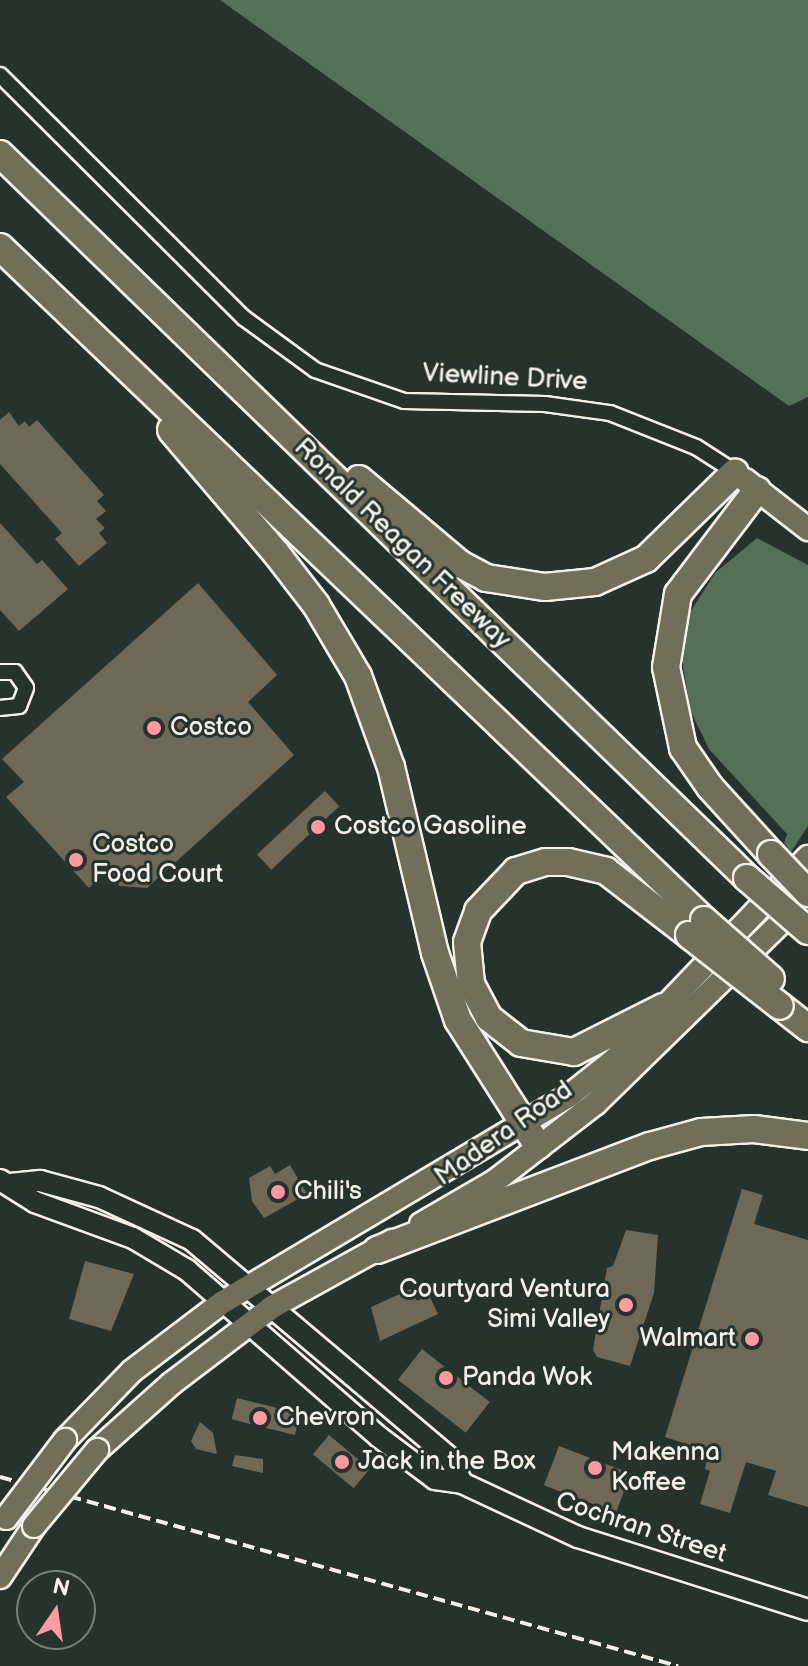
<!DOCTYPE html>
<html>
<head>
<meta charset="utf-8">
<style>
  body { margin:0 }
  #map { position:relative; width:808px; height:1666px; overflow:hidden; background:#26332d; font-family:"Balsamiq Sans",sans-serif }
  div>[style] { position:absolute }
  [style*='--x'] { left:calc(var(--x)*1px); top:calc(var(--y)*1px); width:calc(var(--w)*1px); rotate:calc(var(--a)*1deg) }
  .green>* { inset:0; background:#547057 }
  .building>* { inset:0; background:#6e6856; transform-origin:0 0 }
  .roads { filter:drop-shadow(2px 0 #f4f1e8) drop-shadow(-2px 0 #f4f1e8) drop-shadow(0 2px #f4f1e8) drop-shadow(0 -2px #f4f1e8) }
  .street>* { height:14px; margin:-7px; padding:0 7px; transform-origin:7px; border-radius:7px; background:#26332d }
  .secondary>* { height:20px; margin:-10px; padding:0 10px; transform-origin:10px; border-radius:10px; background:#26332d }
  .primary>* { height:22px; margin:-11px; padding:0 11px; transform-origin:11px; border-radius:11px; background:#716e59 }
  .highway>* { height:26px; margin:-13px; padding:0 13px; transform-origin:13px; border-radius:13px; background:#716e59 }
  .rail>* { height:4px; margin-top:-2px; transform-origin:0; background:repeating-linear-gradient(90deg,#f4f1e8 0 12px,transparent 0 18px) }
  .bridges { filter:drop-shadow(2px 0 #f4f1e8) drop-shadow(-2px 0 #f4f1e8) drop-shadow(0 2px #f4f1e8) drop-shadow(0 -2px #f4f1e8) }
  .primary-bridge>* { height:22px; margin:-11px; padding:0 11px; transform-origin:11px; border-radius:11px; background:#716e59 }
  .highway-bridge>* { height:26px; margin:-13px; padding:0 13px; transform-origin:13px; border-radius:13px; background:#716e59 }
  .dots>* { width:22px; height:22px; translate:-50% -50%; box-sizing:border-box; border:4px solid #26332d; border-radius:50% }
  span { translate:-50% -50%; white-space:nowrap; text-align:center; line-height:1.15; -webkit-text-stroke:6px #26332d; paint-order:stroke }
  .street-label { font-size:26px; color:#f4f1e8 }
  .poi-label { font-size:26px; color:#f4f1e8 }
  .left { translate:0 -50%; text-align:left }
  .right { translate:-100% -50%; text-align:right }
  .north { position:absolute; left:16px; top:1570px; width:80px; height:80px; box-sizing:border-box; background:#26332d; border:2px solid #787f78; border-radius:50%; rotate:13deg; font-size:22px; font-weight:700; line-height:32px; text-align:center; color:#f4f1e8 }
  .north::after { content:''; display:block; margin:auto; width:28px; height:36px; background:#ff9aa2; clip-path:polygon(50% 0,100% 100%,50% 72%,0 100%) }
</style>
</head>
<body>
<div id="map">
  <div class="green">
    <i style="clip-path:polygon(220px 0,808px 0,808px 397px,789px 406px)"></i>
    <i style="clip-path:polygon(757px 538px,808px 565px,808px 826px,791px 852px,784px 843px,787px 834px,709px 749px,690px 710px,682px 659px,689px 614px,715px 573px)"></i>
  </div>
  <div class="building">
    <i style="clip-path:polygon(9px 412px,19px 426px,25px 421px,29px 427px,37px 420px,104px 495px,97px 501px,106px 511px,96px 519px,105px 528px,99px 533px,107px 543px,79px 566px,55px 539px,62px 533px,0 464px,0 420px)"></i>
    <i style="clip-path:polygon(0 523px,37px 564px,42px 560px,68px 589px,19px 631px,0 610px)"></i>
    <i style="clip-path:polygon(198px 583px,277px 675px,248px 702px,294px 755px,147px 888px,120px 886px,104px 871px,89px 888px,6px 797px,24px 782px,2px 759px)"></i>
    <i style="left:325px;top:791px;width:21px;height:93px;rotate:47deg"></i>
    <i style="clip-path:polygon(290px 1165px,307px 1194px,264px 1218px,252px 1201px,249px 1178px,270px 1166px,275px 1174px)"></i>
    <i style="clip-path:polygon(742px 1189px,763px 1195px,754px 1224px,808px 1240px,808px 1507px,768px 1495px,776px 1471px,746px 1462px,730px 1513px,700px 1504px,710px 1471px,705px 1469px,707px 1460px,700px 1457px,702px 1449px,665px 1437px)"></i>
    <i style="clip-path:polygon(626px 1230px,658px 1235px,654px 1293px,630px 1366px,597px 1357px,593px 1350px,607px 1268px,613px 1266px)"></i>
    <i style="clip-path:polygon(85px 1261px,134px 1274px,111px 1331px,69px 1319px)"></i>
    <i style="clip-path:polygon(411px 1289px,417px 1301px,429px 1295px,438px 1314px,380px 1341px,371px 1307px)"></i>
    <i style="left:422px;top:1349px;width:86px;height:39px;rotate:38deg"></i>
    <i style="left:237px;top:1398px;width:65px;height:22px;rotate:14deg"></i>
    <i style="clip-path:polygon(200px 1422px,213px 1433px,217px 1454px,196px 1449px,191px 1441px)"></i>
    <i style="left:329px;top:1435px;width:53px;height:25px;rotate:40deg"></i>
    <i style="left:559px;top:1446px;width:77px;height:42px;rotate:21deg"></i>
    <i style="clip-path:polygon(235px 1455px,263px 1459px,263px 1473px,232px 1466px)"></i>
  </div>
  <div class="roads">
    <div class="street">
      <i style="--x:0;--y:75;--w:344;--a:44.9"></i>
      <i style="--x:244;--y:318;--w:88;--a:36.2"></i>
      <i style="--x:315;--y:370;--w:94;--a:19.2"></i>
      <i style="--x:404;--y:401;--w:141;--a:1.2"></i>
      <i style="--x:545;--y:404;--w:66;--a:7.9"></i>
      <i style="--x:610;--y:413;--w:92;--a:21.6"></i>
      <i style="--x:696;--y:447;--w:46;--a:32.7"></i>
      <i style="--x:0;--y:672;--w:15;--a:0"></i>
      <i style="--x:15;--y:672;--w:19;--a:55"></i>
      <i style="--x:26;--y:688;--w:19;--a:111"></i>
      <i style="--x:19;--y:706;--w:19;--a:174"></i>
    </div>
    <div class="secondary">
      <i style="--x:0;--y:1180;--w:41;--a:32.2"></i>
      <i style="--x:35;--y:1202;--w:104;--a:20.2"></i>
      <i style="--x:133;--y:1238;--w:63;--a:30.7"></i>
      <i style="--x:187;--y:1270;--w:254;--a:41"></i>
      <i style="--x:379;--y:1437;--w:70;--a:36.9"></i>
      <i style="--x:435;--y:1479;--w:27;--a:8"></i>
      <i style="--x:462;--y:1483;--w:128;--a:25"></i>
      <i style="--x:578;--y:1537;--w:241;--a:17.6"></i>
      <i style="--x:10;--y:1184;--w:30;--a:-6"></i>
      <i style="--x:40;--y:1181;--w:61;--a:15.2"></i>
      <i style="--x:99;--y:1197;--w:102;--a:24.8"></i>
      <i style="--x:192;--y:1240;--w:336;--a:40.2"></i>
      <i style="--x:449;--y:1457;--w:29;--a:63"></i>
    </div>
    <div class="primary">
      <i style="--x:745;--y:480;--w:80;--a:37.9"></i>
      <i style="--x:421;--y:1224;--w:86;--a:-30.2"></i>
      <i style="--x:495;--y:1181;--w:128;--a:-37.7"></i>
      <i style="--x:596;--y:1103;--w:296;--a:-44.3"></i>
      <i style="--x:65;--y:1440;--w:96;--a:-45.8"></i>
      <i style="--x:132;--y:1371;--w:114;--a:-37.2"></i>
      <i style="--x:223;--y:1302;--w:404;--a:-30.8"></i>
      <i style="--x:570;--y:1095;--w:56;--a:-38.5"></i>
      <i style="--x:614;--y:1060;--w:281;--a:-46.3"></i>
      <i style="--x:97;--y:1450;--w:101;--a:-41.8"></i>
      <i style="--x:172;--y:1383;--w:126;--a:-37.2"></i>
      <i style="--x:272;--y:1307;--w:137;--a:-28.8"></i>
      <i style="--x:0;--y:1577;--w:61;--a:-56.3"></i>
    </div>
    <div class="highway">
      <i style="--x:0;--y:154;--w:1040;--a:44.1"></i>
      <i style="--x:0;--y:247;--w:974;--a:43.71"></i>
      <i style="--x:171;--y:430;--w:162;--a:49.5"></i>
      <i style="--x:276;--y:553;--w:66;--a:52.4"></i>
      <i style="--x:316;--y:605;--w:82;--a:59.4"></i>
      <i style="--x:358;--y:676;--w:97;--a:70.1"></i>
      <i style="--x:391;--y:767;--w:191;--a:76.7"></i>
      <i style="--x:435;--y:953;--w:71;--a:71.1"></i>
      <i style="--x:458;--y:1020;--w:149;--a:57.6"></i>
      <i style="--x:359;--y:479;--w:132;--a:40.1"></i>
      <i style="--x:460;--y:564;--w:30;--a:28"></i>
      <i style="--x:486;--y:578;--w:60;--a:8.7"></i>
      <i style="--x:545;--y:587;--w:50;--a:-5.7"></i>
      <i style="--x:595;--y:582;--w:56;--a:-24.3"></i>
      <i style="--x:646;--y:559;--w:124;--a:-44.3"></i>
      <i style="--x:757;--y:490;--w:131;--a:127.2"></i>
      <i style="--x:678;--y:594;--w:74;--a:99.3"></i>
      <i style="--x:666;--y:667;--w:83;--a:78.1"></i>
      <i style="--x:683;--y:748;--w:47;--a:55.3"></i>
      <i style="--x:710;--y:787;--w:91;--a:47.7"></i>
      <i style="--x:780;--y:1006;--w:36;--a:38"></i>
      <i style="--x:663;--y:1007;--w:100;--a:153.2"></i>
      <i style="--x:574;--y:1052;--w:54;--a:-170.4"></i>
      <i style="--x:521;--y:1043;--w:41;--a:-142"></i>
      <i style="--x:489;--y:1018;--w:38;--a:-118"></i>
      <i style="--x:471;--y:984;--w:42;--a:-95.4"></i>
      <i style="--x:467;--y:942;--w:33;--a:-70"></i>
      <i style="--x:478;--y:911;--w:55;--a:-46.5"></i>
      <i style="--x:516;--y:871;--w:31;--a:-17"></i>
      <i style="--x:546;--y:862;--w:22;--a:0"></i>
      <i style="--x:568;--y:862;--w:39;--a:13"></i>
      <i style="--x:606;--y:871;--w:105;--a:37.6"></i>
      <i style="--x:377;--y:1250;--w:292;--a:-20.9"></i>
      <i style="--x:650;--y:1146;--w:53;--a:-15.4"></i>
      <i style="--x:701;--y:1132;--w:53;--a:-3.2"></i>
      <i style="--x:754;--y:1129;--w:54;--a:7.4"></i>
    </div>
  </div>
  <div class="rail">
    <i style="--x:0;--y:1477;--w:704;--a:15.58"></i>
  </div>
  <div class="bridges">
    <div class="primary-bridge">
      <i style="--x:6;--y:1518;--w:98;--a:-52.9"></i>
      <i style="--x:34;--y:1526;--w:99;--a:-50.3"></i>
    </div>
    <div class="highway-bridge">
      <i style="--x:771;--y:854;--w:54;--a:46.5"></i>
      <i style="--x:747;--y:878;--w:81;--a:41"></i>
      <i style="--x:704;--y:920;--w:89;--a:41.4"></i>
      <i style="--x:689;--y:935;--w:115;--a:38"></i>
    </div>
  </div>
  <div class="dots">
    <i style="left:154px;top:728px;background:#ff9aa2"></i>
    <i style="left:318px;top:827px;background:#ff9aa2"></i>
    <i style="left:76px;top:860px;background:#ff9aa2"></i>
    <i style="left:278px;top:1192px;background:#ff9aa2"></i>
    <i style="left:626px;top:1305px;background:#ff9aa2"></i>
    <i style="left:752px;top:1339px;background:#ff9aa2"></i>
    <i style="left:446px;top:1378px;background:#ff9aa2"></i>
    <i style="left:260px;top:1418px;background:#ff9aa2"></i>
    <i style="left:342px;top:1462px;background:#ff9aa2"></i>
    <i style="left:595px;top:1468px;background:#ff9aa2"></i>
  </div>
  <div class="street-label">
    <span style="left:505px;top:378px;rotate:3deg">Viewline Drive</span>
    <span style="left:402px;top:544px;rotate:44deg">Ronald Reagan Freeway</span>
    <span style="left:504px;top:1134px;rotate:-35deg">Madera Road</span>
    <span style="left:641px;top:1528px;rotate:18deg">Cochran Street</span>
  </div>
  <div class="poi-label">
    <span class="left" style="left:170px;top:728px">Costco</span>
    <span class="left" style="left:334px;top:827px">Costco Gasoline</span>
    <span class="left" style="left:92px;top:860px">Costco<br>Food Court</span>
    <span class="left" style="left:294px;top:1192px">Chili's</span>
    <span class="right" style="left:610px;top:1305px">Courtyard Ventura<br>Simi Valley</span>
    <span class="right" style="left:736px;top:1339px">Walmart</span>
    <span class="left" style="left:462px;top:1378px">Panda Wok</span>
    <span class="left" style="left:276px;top:1418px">Chevron</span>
    <span class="left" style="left:611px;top:1468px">Makenna<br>Koffee</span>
    <span class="left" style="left:358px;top:1462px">Jack in the Box</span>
  </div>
  <div class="north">N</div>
</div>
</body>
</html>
